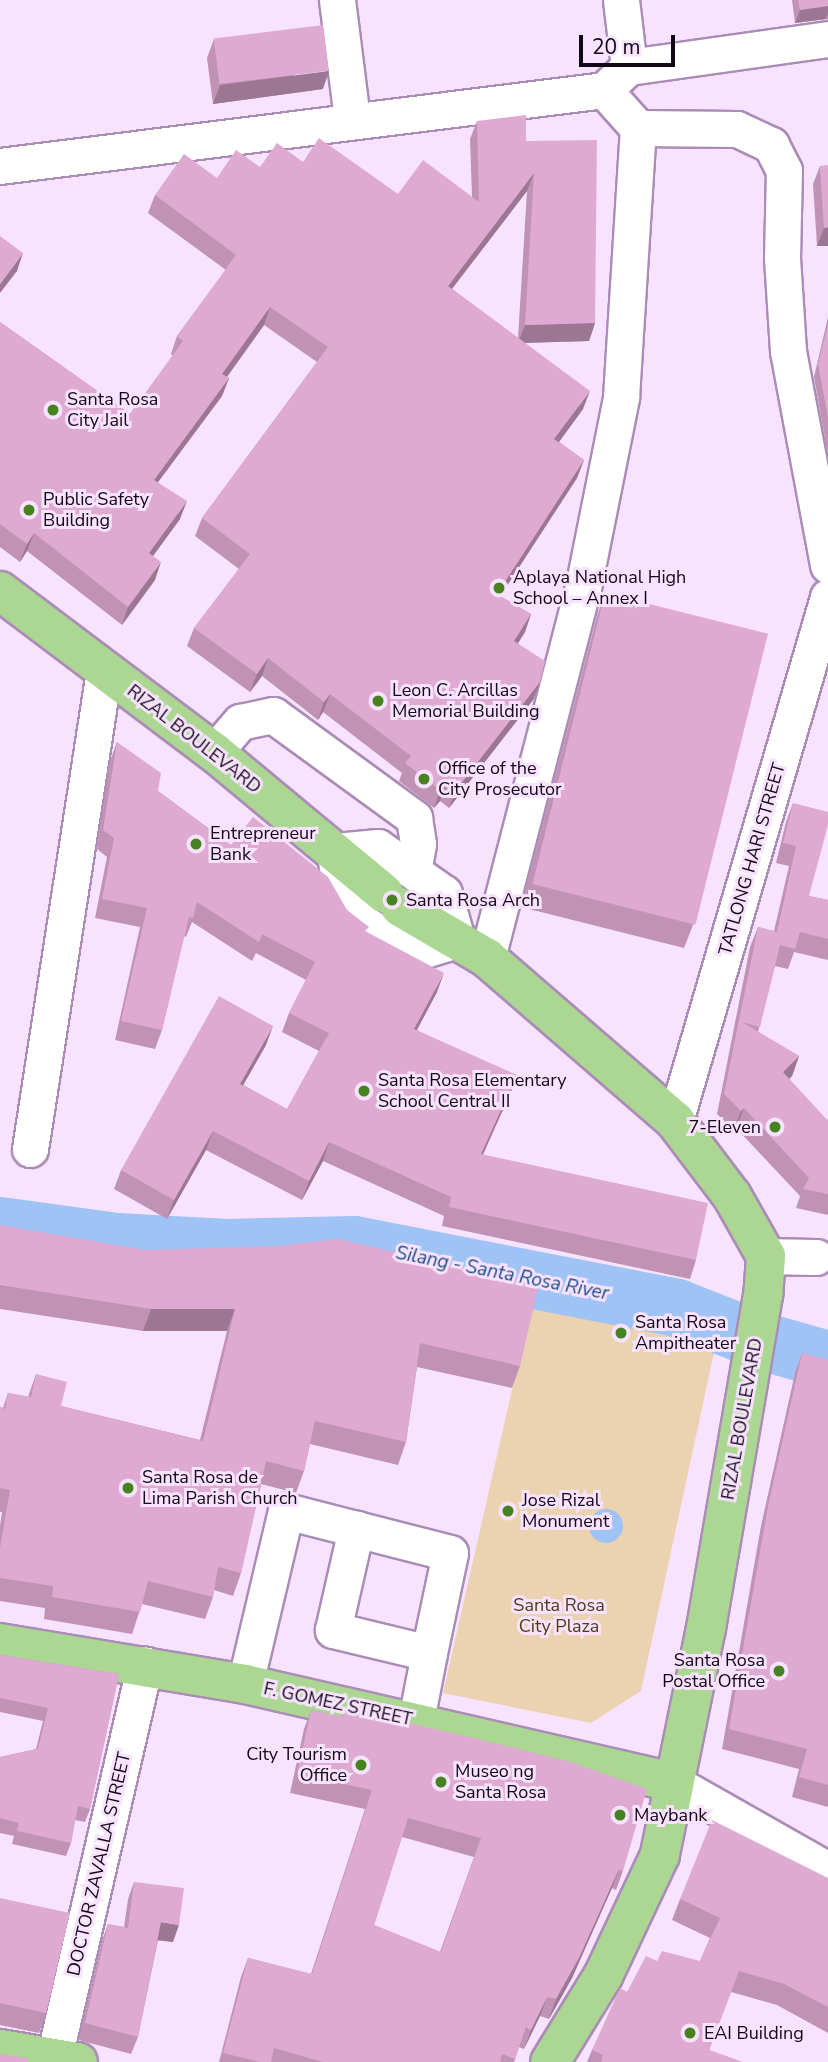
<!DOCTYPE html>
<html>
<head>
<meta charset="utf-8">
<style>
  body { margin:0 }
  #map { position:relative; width:828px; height:2062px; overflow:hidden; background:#f7e3ff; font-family:"Nunito Sans",sans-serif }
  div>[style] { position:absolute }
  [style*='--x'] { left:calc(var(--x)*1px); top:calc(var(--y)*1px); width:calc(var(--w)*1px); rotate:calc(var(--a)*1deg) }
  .green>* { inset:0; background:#ebd2b0 }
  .water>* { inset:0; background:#9fc3f5 }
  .round { border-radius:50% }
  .river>* { height:58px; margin:-29px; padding:0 29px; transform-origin:29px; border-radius:29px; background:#9fc3f5 }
  .roads { filter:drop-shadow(2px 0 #ab8cb7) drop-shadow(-2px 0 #ab8cb7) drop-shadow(0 2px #ab8cb7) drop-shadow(0 -2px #ab8cb7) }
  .minor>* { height:35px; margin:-17.5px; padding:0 17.5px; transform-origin:17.5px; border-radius:17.5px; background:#fff }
  .major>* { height:38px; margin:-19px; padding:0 19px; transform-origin:19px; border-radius:19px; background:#abd792 }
  .wall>* { inset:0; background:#c092b5 }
  .shaded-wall>* { inset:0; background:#9c7793 }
  .building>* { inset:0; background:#dfaad2; transform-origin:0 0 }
  .dots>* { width:19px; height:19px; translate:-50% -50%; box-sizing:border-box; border:4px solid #f7e3ff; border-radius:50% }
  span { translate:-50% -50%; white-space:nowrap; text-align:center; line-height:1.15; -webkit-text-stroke:6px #f7e3ff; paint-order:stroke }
  .poi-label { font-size:18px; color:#120716 }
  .left { translate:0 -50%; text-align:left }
  .right { translate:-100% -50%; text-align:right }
  .street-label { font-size:18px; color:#120716 }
  .park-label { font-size:18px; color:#533a11 }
  .water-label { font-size:19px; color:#1c4b86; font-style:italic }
  .scale { position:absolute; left:579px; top:35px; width:96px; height:32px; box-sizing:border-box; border:4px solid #120716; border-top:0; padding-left:9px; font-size:21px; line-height:24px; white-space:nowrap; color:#120716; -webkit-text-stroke:5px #f7e3ff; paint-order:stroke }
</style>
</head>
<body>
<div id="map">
  <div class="green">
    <i style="clip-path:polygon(531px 1306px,716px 1343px,641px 1691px,591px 1723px,443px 1693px)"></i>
  </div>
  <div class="water">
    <i class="round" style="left:589px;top:1509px;width:34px;height:34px"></i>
  </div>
  <div class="river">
    <i style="--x:0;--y:1226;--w:118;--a:7.8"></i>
    <i style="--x:117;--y:1242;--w:110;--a:3.1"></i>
    <i style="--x:227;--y:1248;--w:127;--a:-1.4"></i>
    <i style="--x:354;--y:1245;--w:329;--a:11"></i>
    <i style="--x:677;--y:1308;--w:90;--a:21.4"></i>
    <i style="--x:761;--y:1341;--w:70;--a:15.8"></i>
  </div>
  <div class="roads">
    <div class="minor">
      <i style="--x:337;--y:0;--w:119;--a:82.8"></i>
      <i style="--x:629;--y:67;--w:201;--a:-8"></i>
      <i style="--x:638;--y:128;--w:99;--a:0.6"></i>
      <i style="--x:737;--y:129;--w:38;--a:25"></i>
      <i style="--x:771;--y:145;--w:28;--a:63"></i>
      <i style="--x:784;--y:170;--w:88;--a:91.3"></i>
      <i style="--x:782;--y:258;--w:93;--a:86.3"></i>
      <i style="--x:788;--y:351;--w:218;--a:79.4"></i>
      <i style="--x:0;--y:166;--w:609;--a:-7.17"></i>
      <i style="--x:604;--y:90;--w:34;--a:-43"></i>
      <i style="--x:629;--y:67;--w:67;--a:-96.8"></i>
      <i style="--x:214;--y:752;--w:40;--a:-49"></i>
      <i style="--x:240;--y:722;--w:34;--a:-12"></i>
      <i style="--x:273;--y:715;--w:175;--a:36.1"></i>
      <i style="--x:414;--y:818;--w:26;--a:81"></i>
      <i style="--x:418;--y:844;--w:27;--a:100"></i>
      <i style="--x:378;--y:847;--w:80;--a:34.9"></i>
      <i style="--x:444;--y:893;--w:49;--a:74.5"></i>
      <i style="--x:457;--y:940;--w:31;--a:163"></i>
      <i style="--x:427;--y:949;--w:38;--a:-168"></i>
      <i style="--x:390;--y:941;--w:40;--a:-145.1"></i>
      <i style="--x:357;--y:918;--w:35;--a:-121"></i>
      <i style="--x:339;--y:888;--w:37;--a:-96"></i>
      <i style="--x:335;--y:851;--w:43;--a:-5.3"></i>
      <i style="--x:487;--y:958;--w:382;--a:-75.5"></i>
      <i style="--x:583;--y:588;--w:195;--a:-78.7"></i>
      <i style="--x:621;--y:397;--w:270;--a:-86.4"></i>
      <i style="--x:638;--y:128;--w:51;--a:-131.8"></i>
      <i style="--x:675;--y:1121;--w:546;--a:-73.72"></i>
      <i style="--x:30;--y:1149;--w:486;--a:-81.2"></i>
      <i style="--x:766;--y:1256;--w:50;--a:1.1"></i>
      <i style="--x:245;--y:1684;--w:178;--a:-76.7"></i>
      <i style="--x:286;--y:1511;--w:72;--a:14.4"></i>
      <i style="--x:356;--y:1529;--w:97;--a:14.3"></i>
      <i style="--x:450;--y:1553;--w:102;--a:101.9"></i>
      <i style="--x:429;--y:1653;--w:99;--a:-166.5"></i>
      <i style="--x:333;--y:1630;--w:104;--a:-77.2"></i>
      <i style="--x:416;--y:1720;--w:68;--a:-79"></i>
      <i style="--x:673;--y:1782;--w:178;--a:29.6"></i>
      <i style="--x:53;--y:2062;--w:408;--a:-77"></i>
    </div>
    <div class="major">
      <i style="--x:0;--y:591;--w:268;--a:37"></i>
      <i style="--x:214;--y:752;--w:221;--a:39.7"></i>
      <i style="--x:400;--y:907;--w:101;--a:30.4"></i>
      <i style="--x:487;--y:958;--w:249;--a:40.9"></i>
      <i style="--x:675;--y:1121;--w:94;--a:52.8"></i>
      <i style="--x:732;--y:1196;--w:69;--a:60.5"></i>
      <i style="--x:766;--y:1256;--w:39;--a:94"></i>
      <i style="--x:763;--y:1295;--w:338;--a:99.7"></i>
      <i style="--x:706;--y:1628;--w:232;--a:101.5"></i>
      <i style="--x:660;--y:1855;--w:134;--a:115.2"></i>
      <i style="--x:603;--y:1976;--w:101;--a:121.6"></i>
      <i style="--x:0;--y:1643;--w:248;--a:9.5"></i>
      <i style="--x:245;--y:1684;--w:439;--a:12.9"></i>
      <i style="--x:0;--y:2049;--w:79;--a:9.5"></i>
    </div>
  </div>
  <div class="wall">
    <i style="clip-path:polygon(792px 0,828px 0,828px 20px,826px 19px,795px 23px)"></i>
    <i style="clip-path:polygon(214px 39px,323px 89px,213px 104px,207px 58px)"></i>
    <i style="clip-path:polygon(evenodd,477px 121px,526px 141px,595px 323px,589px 341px,525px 343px,583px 409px,559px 442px,584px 460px,577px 478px,500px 596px,531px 614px,525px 632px,518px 643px,540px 682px,533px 700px,449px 808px,440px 801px,434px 808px,399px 781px,402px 773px,323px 712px,318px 720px,262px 676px,250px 692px,187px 646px,194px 628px,239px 569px,195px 536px,202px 518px,317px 362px,264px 325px,227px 377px,229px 378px,222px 396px,158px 482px,180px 519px,153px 556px,155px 580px,122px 625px,27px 551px,20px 562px,0 547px,0 322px,130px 414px,173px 356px,171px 354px,177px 336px,226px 270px,148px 213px,155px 195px,260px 167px,303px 162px,398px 194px,472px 197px,470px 139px,477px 121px,527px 191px,518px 338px,452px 289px,527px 191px)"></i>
    <i style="clip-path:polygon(820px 166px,828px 246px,817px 246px,813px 184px)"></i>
    <i style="clip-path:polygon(828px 317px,828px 455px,814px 377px)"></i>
    <i style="clip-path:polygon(605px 593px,693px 925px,684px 948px,521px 907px,597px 616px)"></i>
    <i style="clip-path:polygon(117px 742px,158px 791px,231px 845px,347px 910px,367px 933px,437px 992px,417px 1030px,510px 1094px,483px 1155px,696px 1260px,690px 1279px,442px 1226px,444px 1216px,323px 1161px,302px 1200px,206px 1150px,167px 1219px,114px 1189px,121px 1170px,266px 1045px,243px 1085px,287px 1109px,319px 1051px,282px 1032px,289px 1013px,306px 980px,256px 953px,252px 961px,192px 922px,186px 937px,184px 936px,162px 1030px,155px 1049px,115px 1040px,140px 927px,95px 918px,107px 857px,97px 849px,110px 761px)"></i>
    <i style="clip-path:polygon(793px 803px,809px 896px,828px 900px,828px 960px,794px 952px,788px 969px,775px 966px,758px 1032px,799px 1056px,792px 1076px,789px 1079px,826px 1119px,828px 1119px,828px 1215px,796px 1208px,800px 1196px,736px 1128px,734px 1130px,717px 1114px,750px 947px,758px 927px,774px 931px,789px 866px,776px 863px,786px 822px)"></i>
    <i style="clip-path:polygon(0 1225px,520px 1366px,512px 1388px,417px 1367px,406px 1442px,398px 1465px,310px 1444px,304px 1471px,296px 1493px,261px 1484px,241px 1573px,233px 1596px,214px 1590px,213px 1597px,205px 1619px,142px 1604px,132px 1634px,44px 1619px,45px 1608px,0 1601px,0 1526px,2px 1512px,0 1512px,0 1407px,3px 1408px,8px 1393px,28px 1397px,36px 1374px,61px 1406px,200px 1440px,227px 1331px,143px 1331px,0 1309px)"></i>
    <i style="clip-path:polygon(802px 1353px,828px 1360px,828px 1807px,792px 1797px,799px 1769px,722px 1749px,761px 1526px,795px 1373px)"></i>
    <i style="clip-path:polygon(0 1655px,119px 1674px,90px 1809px,85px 1822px,75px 1820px,71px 1843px,66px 1856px,12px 1844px,14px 1836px,0 1833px,0 1757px,36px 1749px,43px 1721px,0 1712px)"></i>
    <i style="clip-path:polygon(evenodd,345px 1708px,623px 1871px,616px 1890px,612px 1888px,572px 1978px,549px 2019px,540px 2016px,524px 2049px,519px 2047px,514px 2062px,219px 2062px,241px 1977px,248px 1958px,311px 1974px,365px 1809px,290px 1793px,304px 1729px,311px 1710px,342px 1717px,345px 1708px,402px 1837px,474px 1857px,440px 1952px,374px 1925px,402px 1837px)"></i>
    <i style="clip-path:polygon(828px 1878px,828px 2033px,777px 2005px,731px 1992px,709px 2050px,742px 2062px,587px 2062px,592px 2050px,627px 1992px,657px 1961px,700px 1961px,710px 1938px,672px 1920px,680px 1899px)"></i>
    <i style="clip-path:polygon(134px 1882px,173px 1942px,158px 1940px,138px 2037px,131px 2054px,79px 2040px,102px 1941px,108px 1924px,124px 1927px,128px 1899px)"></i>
    <i style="clip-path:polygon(0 1898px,46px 2013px,39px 2033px,0 2025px)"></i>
  </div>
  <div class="shaded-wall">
    <i style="clip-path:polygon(828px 6px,828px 13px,826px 19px,795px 23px,800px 10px)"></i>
    <i style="clip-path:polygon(329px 71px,323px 89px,213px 104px,220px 85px)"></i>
    <i style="clip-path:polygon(534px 173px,527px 191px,441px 303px,448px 286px)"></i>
    <i style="clip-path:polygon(828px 227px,828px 246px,817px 246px,824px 228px)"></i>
    <i style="clip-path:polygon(23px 253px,17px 271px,0 293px,0 284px)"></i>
    <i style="clip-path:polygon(270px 307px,264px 325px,216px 392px,222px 374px)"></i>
    <i style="clip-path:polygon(595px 323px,589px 341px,518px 343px,525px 325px)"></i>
    <i style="clip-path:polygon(229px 378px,222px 396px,147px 497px,154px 480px)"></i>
    <i style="clip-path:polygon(590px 391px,583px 409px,548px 457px,554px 439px)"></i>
    <i style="clip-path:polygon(584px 460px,577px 478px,490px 612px,497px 594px)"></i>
    <i style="clip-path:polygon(187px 501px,180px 519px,142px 571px,149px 553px)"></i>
    <i style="clip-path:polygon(34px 533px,27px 551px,20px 562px,27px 544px)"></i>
    <i style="clip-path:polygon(161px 562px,155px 580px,122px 625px,128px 607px)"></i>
    <i style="clip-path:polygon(531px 614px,525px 632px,508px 659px,514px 641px)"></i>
    <i style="clip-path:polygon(268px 658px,262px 676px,250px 692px,257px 674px)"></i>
    <i style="clip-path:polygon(540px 682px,533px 700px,449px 808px,456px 790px)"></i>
    <i style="clip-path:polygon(330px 694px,323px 712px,318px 720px,324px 702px)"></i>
    <i style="clip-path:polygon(446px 783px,440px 801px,434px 808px,440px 790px)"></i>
    <i style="clip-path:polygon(444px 973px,437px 992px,407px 1048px,414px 1029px)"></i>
    <i style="clip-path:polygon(273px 1026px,266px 1045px,233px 1103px,240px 1084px)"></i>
    <i style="clip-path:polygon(799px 1056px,792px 1076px,776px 1092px,783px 1072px)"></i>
    <i style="clip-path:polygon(517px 1075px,510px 1094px,474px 1173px,481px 1154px)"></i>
    <i style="clip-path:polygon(744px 1108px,736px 1128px,734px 1130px,741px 1111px)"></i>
    <i style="clip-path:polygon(213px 1131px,206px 1150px,167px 1219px,174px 1200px)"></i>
    <i style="clip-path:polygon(329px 1142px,323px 1161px,302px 1200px,309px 1181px)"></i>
    <i style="clip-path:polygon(151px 1309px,235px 1309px,227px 1331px,143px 1331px)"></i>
    <i style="clip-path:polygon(619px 1869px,612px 1888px,572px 1978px,549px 2019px,556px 1999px)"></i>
    <i style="clip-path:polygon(161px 1922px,179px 1925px,173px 1942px,155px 1940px)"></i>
    <i style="clip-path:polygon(547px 1997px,540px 2016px,524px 2049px,531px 2030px)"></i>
  </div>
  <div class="building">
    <i style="clip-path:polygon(798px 0,828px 0,828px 6px,800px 10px)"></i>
    <i style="left:323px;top:25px;width:46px;height:110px;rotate:83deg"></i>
    <i style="clip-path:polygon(526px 115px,526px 141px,597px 140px,595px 323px,525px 325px,534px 173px,448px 286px,590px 391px,554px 439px,584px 460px,497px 594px,531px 614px,514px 641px,545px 661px,540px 682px,456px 790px,446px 783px,440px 790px,405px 763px,411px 756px,330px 694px,324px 702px,268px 658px,257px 674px,194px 628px,250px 554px,202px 518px,328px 347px,270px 307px,222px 374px,229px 378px,154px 480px,187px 501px,149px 553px,161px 562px,128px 607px,34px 533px,27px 544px,0 524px,0 322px,130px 414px,183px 341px,177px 336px,236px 255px,155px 195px,184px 154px,217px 178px,236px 150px,260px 167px,277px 143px,303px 162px,319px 138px,398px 194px,423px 160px,479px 202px,477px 121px)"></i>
    <i style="clip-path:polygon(828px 165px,828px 227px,824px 228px,820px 166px)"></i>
    <i style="clip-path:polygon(0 236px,23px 253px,0 284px)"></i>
    <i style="clip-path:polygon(828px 324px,828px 417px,818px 364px)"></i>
    <i style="left:605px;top:593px;width:168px;height:300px;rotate:14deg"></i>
    <i style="clip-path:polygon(117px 742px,161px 773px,158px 791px,231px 845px,253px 817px,328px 877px,347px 910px,369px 927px,365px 931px,444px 973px,414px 1029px,517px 1075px,481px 1154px,708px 1203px,696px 1260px,449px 1207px,451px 1197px,329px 1142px,309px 1181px,213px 1131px,174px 1200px,121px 1170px,219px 996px,273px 1026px,240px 1084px,287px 1109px,329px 1033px,289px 1013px,315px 962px,262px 934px,259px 942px,197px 902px,193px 918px,189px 917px,162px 1030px,121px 1021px,147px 908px,102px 899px,114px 838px,103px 830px)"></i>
    <i style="clip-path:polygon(793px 803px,828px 812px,828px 825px,809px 896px,828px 900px,828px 939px,800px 932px,795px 949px,780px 945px,760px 1027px,742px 1022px,799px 1056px,783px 1072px,826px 1119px,828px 1119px,828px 1194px,803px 1189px,809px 1178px,744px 1108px,741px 1111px,724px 1094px,758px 927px,777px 932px,796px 846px,783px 843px)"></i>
    <i style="clip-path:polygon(0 1225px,145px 1250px,278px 1246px,337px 1239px,539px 1284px,520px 1366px,420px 1343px,406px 1442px,315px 1421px,304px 1471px,266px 1461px,241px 1573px,218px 1567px,213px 1597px,148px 1581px,140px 1612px,52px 1597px,53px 1586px,0 1578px,0 1548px,10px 1490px,0 1488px,0 1407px,5px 1409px,8px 1393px,31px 1397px,36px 1374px,67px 1382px,61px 1406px,203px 1441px,235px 1309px,151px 1309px,0 1285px)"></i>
    <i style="clip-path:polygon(802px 1353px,828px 1360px,828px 1785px,799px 1777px,807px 1749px,729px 1729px,768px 1506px)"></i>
    <i style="clip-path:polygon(0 1655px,119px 1674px,90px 1809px,78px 1806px,71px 1843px,17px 1831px,19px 1823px,0 1818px,0 1757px,38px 1749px,48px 1708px,0 1698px)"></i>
    <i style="clip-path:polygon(evenodd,345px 1708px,486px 1741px,571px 1762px,647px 1789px,623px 1871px,619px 1869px,579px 1958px,556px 1999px,547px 1997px,531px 2030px,526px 2027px,515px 2059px,502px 2054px,500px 2062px,323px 2062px,274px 2048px,271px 2062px,260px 2062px,223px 2053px,248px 1958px,312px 1974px,372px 1790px,297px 1774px,311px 1710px,343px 1717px,345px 1708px,408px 1818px,481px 1838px,441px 1952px,374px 1925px,408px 1818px)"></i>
    <i style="clip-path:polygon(712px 1820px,828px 1878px,828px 2007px,784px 1984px,739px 1971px,709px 2050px,742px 2062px,601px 2062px,603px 2055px,592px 2050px,620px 1988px,627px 1992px,646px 1956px,657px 1961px,662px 1951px,700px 1961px,720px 1918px,680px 1899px)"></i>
    <i style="clip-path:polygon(134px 1882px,184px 1888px,179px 1925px,161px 1922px,138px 2037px,85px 2023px,108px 1924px,128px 1928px)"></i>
    <i style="clip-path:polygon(0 1898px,70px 1913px,46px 2013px,0 2003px)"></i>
    <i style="clip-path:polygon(0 2054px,28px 2058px,27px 2062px,0 2062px)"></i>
  </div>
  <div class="dots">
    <i style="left:53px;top:410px;background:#468320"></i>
    <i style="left:29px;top:510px;background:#468320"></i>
    <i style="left:499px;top:588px;background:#468320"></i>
    <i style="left:378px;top:701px;background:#468320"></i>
    <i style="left:424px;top:779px;background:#468320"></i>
    <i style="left:196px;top:844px;background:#468320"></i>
    <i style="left:392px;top:900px;background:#468320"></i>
    <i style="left:364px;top:1091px;background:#468320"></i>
    <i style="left:775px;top:1127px;background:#468320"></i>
    <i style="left:621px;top:1333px;background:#468320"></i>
    <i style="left:128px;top:1488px;background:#468320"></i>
    <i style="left:508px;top:1511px;background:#468320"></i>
    <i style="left:779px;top:1671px;background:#468320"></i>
    <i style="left:361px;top:1765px;background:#468320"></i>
    <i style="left:441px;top:1782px;background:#468320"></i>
    <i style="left:620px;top:1815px;background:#468320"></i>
    <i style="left:690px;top:2033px;background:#468320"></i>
  </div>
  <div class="poi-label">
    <span class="left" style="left:67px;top:410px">Santa Rosa<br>City Jail</span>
    <span class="left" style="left:43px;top:510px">Public Safety<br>Building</span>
    <span class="left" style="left:513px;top:588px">Aplaya National High<br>School – Annex I</span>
    <span class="left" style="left:392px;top:701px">Leon C. Arcillas<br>Memorial Building</span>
    <span class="left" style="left:438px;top:779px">Office of the<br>City Prosecutor</span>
    <span class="left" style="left:210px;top:844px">Entrepreneur<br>Bank</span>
    <span class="left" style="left:406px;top:900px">Santa Rosa Arch</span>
    <span class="left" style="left:378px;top:1091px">Santa Rosa Elementary<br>School Central II</span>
    <span class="right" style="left:761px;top:1127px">7-Eleven</span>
    <span class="left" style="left:635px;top:1333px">Santa Rosa<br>Ampitheater</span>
    <span class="left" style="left:142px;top:1488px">Santa Rosa de<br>Lima Parish Church</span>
    <span class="left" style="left:522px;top:1511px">Jose Rizal<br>Monument</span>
    <span class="right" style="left:765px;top:1671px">Santa Rosa<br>Postal Office</span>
    <span class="right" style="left:347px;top:1765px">City Tourism<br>Office</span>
    <span class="left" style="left:455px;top:1782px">Museo ng<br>Santa Rosa</span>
    <span class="left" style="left:634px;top:1815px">Maybank</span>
    <span class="left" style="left:704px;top:2033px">EAI Building</span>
  </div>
  <div class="street-label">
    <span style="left:194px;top:739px;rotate:38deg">RIZAL BOULEVARD</span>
    <span style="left:752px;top:859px;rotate:-74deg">TATLONG HARI STREET</span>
    <span style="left:742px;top:1419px;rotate:-80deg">RIZAL BOULEVARD</span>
    <span style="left:338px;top:1704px;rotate:12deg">F. GOMEZ STREET</span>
    <span style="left:99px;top:1864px;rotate:-77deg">DOCTOR ZAVALLA STREET</span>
  </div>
  <div class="park-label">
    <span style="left:559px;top:1616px">Santa Rosa<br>City Plaza</span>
  </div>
  <div class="water-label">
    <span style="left:502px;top:1274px;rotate:11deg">Silang - Santa Rosa River</span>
  </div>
  <div class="scale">20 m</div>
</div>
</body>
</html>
